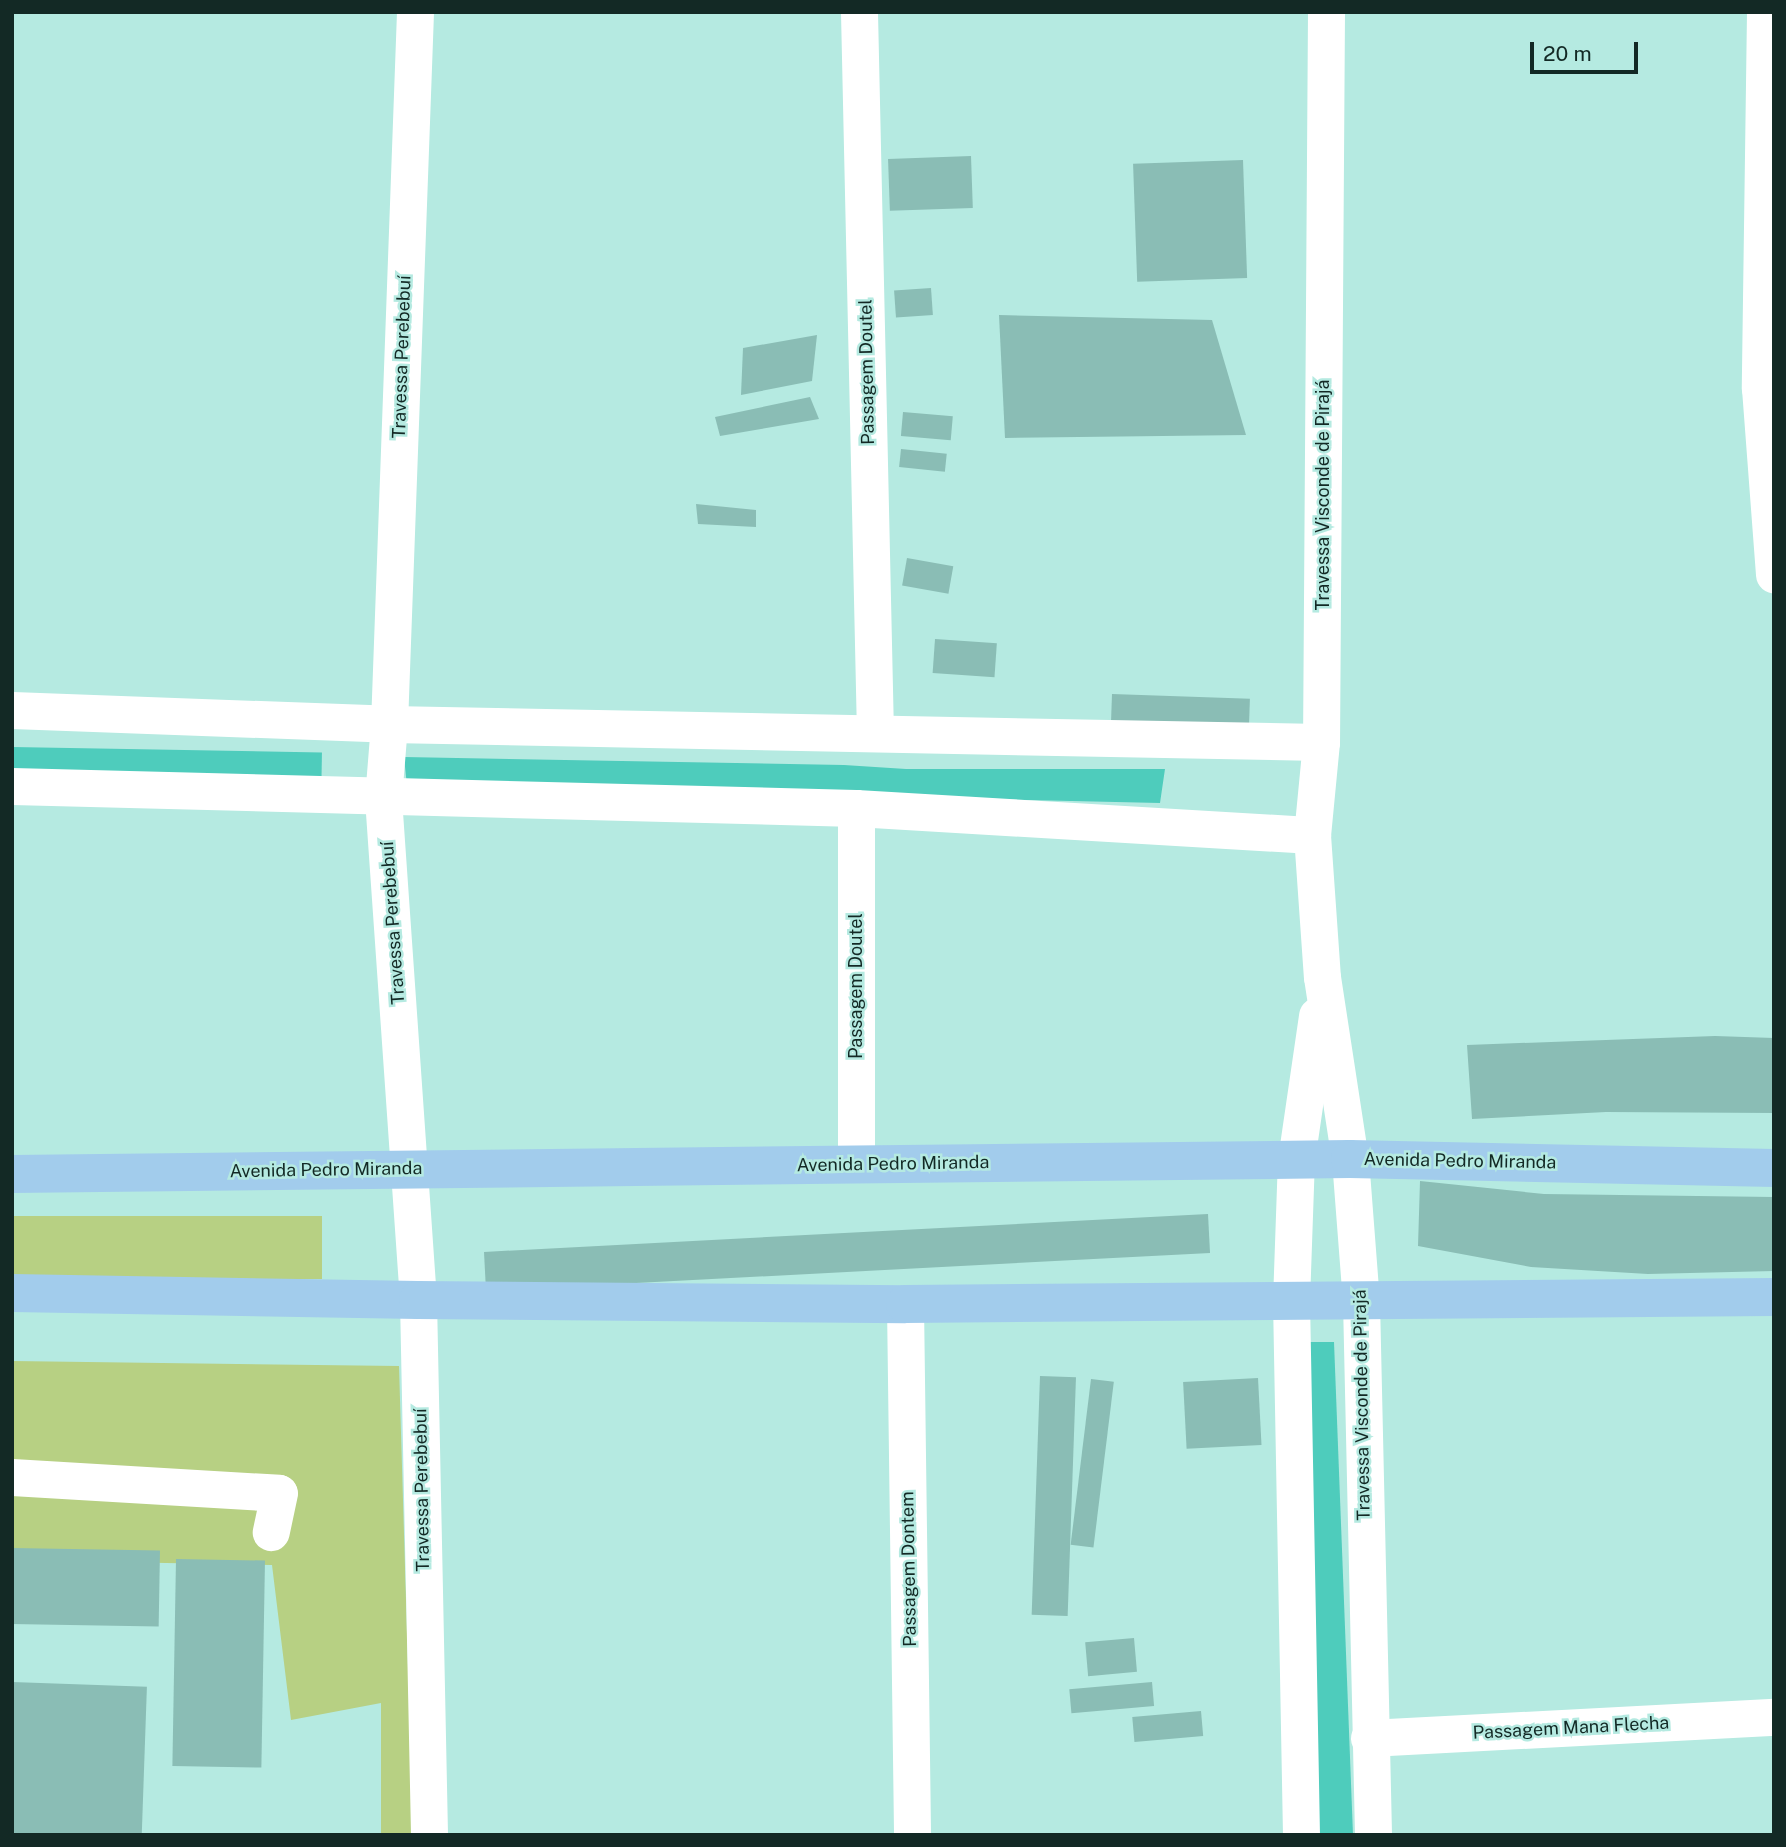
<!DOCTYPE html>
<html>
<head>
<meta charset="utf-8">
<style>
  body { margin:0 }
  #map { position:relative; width:1786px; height:1847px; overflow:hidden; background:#b5eae1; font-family:"Public Sans",sans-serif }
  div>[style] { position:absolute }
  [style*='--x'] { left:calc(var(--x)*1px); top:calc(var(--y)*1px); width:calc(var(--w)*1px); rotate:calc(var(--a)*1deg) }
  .green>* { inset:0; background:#b7d083; transform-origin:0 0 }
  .water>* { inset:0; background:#4eccbc; transform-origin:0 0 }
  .building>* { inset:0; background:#8abdb5; transform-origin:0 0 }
  .minor>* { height:37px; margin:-18.5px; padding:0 18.5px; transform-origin:18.5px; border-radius:18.5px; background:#fff }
  .major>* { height:38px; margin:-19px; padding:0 19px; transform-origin:19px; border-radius:19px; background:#a2ccec }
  span { translate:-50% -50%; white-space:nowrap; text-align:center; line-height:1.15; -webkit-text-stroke:5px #b5eae1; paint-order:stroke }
  .street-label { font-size:18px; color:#132925 }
  .frame { position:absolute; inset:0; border:14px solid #132925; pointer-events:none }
  .scale { position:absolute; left:1530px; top:42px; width:108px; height:32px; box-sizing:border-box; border:4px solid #132925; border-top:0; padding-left:9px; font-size:21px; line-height:24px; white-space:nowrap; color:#132925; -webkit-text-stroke:5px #b5eae1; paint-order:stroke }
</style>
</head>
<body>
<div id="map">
  <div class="green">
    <i style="left:12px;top:1216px;width:310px;height:63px"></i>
    <i style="clip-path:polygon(12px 1361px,399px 1366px,413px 1835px,381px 1835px,381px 1703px,291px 1720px,272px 1565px,12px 1560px)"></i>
  </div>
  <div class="water">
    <i style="left:12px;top:747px;width:310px;height:32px;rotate:1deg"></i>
    <i style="clip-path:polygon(404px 757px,844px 765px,906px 769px,1165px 769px,1160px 803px,407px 786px)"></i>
    <i style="clip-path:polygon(1306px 1342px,1334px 1342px,1353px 1835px,1309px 1835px)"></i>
  </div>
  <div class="building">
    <i style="left:971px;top:156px;width:52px;height:83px;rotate:88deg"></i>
    <i style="left:1243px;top:160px;width:118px;height:110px;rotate:88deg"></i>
    <i style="left:931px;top:288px;width:27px;height:37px;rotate:86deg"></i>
    <i style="clip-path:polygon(999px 315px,1212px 320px,1246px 435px,1005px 438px)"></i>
    <i style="clip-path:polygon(817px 335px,812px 381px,741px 395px,743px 348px)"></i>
    <i style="clip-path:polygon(810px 397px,819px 419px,720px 436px,715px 417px)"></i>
    <i style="left:903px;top:412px;width:50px;height:24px;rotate:5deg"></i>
    <i style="left:901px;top:449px;width:46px;height:18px;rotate:6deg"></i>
    <i style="clip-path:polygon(696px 504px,756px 510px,756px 527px,698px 524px)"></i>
    <i style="left:907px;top:558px;width:47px;height:28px;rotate:10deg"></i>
    <i style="left:935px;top:639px;width:62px;height:34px;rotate:4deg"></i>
    <i style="left:1112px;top:694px;width:138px;height:29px;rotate:2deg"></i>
    <i style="clip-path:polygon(1715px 1036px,1774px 1038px,1774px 1113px,1606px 1112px,1472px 1119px,1467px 1045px)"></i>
    <i style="clip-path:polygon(1420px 1181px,1544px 1194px,1774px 1197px,1774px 1271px,1648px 1274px,1531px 1267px,1418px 1246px)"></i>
    <i style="left:1208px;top:1214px;width:39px;height:725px;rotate:87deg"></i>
    <i style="left:1040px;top:1376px;width:36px;height:239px;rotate:2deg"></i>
    <i style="left:1258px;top:1378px;width:67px;height:75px;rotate:87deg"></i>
    <i style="left:1091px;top:1379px;width:23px;height:167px;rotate:7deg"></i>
    <i style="left:12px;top:1548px;width:148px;height:76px;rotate:1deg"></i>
    <i style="left:176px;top:1559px;width:89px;height:207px;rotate:1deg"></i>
    <i style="left:1134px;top:1638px;width:34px;height:49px;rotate:85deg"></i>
    <i style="left:12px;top:1682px;width:135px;height:153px;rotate:2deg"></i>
    <i style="left:1152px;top:1682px;width:24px;height:83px;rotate:85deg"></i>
    <i style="left:1201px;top:1711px;width:25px;height:69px;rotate:85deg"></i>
  </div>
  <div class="minor">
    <i style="--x:415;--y:12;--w:712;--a:92.09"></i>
    <i style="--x:389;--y:724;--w:74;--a:94.6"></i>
    <i style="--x:383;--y:798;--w:503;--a:86.01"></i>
    <i style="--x:418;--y:1300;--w:535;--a:88.82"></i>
    <i style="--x:859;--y:12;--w:719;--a:88.73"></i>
    <i style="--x:1326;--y:12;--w:730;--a:90.39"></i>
    <i style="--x:1321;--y:742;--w:93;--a:95.5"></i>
    <i style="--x:1312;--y:835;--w:142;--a:86"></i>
    <i style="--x:1322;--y:977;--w:184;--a:81.3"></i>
    <i style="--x:1350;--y:1159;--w:142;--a:85.6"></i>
    <i style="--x:1361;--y:1301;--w:534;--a:88.71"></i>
    <i style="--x:1765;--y:12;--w:376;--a:90.8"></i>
    <i style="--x:1760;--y:388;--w:187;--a:85.7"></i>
    <i style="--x:12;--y:710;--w:377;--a:2.1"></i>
    <i style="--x:389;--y:724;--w:932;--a:1.11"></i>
    <i style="--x:12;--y:786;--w:844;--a:1.49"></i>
    <i style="--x:856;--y:808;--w:457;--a:3.4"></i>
    <i style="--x:856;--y:808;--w:356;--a:90"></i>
    <i style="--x:905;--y:1304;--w:531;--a:89.24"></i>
    <i style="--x:12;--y:1477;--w:267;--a:3.4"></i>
    <i style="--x:279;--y:1493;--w:40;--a:102"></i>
    <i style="--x:1369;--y:1738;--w:406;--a:-3"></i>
    <i style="--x:1301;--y:1835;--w:534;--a:-91.07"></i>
    <i style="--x:1291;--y:1301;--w:141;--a:-88"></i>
    <i style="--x:1296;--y:1160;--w:146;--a:-81.7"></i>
  </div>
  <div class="major">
    <i style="--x:12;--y:1174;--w:1338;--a:-0.64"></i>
    <i style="--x:1350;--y:1159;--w:424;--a:1.2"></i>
    <i style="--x:12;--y:1293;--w:406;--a:1"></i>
    <i style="--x:418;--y:1300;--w:487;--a:0.5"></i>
    <i style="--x:905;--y:1304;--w:869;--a:-0.46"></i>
  </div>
  <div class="street-label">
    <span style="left:402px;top:357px;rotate:-88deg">Travessa Perebebuí</span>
    <span style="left:867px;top:372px;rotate:-91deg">Passagem Doutel</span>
    <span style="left:1323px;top:495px;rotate:-90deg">Travessa Visconde de Pirajá</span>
    <span style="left:393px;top:923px;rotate:-94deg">Travessa Perebebuí</span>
    <span style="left:856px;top:986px;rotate:-90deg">Passagem Doutel</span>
    <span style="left:1460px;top:1161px;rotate:1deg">Avenida Pedro Miranda</span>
    <span style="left:893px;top:1164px;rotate:-1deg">Avenida Pedro Miranda</span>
    <span style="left:326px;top:1170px;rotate:-1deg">Avenida Pedro Miranda</span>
    <span style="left:1362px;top:1405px;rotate:-91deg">Travessa Visconde de Pirajá</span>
    <span style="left:422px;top:1490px;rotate:-91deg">Travessa Perebebuí</span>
    <span style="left:909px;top:1569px;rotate:-91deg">Passagem Dontem</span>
    <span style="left:1571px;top:1728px;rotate:-3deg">Passagem Mana Flecha</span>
  </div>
  <div class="frame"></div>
  <div class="scale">20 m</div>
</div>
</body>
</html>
